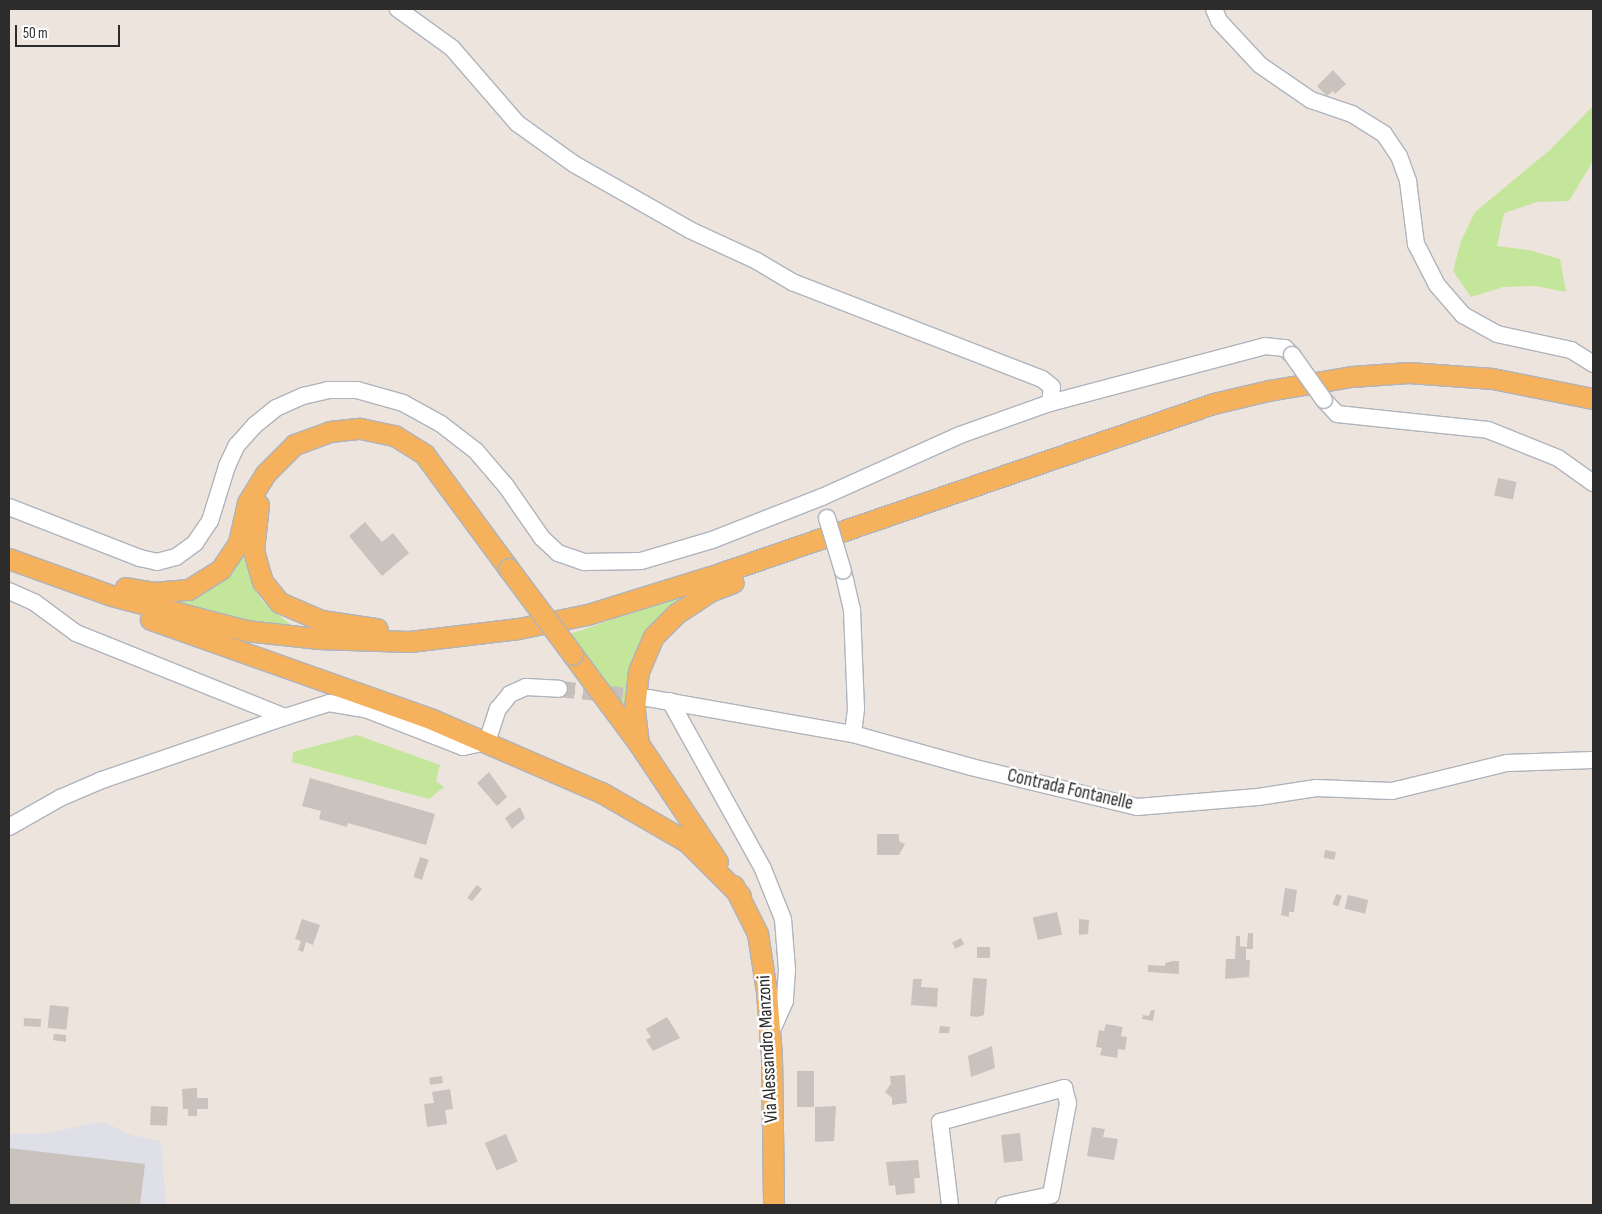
<!DOCTYPE html>
<html>
<head>
<meta charset="utf-8">
<style>
  body { margin:0 }
  #map { position:relative; width:1602px; height:1214px; overflow:hidden; background:#eee4de; font-family:"Sofia Sans Condensed",sans-serif }
  div>[style] { position:absolute }
  [style*='--x'] { left:calc(var(--x)*1px); top:calc(var(--y)*1px); width:calc(var(--w)*1px); rotate:calc(var(--a)*1deg) }
  .industrial>* { inset:0; background:#dfdfe7 }
  .green>* { inset:0; background:#c4e69a }
  .building>* { inset:0; background:#c9c2bd; transform-origin:0 0 }
  .minor-tunnel>* { height:16px; margin-top:-8px; transform-origin:0; background:repeating-linear-gradient(90deg,#c7bfba 0 16px,transparent 0 24px) }
  .roads { filter:drop-shadow(1px 0 #afb4bc) drop-shadow(-1px 0 #afb4bc) drop-shadow(0 1px #afb4bc) drop-shadow(0 -1px #afb4bc) }
  .minor>* { height:16px; margin:-8px; padding:0 8px; transform-origin:8px; border-radius:8px; background:#fff }
  .major>* { height:20px; margin:-10px; padding:0 10px; transform-origin:10px; border-radius:10px; background:#f5b15c }
  .bridges { filter:drop-shadow(1px 0 #afb4bc) drop-shadow(-1px 0 #afb4bc) drop-shadow(0 1px #afb4bc) drop-shadow(0 -1px #afb4bc) }
  .minor-bridge>* { height:16px; margin:-8px; padding:0 8px; transform-origin:8px; border-radius:8px; background:#fff }
  .major-bridge>* { height:20px; margin:-10px; padding:0 10px; transform-origin:10px; border-radius:10px; background:#f5b15c }
  span { translate:-50% -50%; white-space:nowrap; text-align:center; line-height:1.15; -webkit-text-stroke:5px #fff; paint-order:stroke }
  .street-label { font-size:19px; color:#2c2c2c }
  .frame { position:absolute; inset:0; border:10px solid #2c2c2c; pointer-events:none }
  .scale { position:absolute; left:15px; top:25px; width:105px; height:22px; box-sizing:border-box; border:2px solid #2c2c2c; border-top:0; padding-left:6px; font-size:15px; line-height:18px; white-space:nowrap; color:#2c2c2c; -webkit-text-stroke:4px #fff; paint-order:stroke }
</style>
</head>
<body>
<div id="map">
  <div class="industrial">
    <i style="clip-path:polygon(93px 1123px,106px 1123px,131px 1135px,161px 1141px,166px 1205px,9px 1205px,9px 1134px,49px 1133px)"></i>
  </div>
  <div class="green">
    <i style="clip-path:polygon(1593px 106px,1593px 161px,1569px 201px,1537px 202px,1504px 213px,1497px 246px,1529px 250px,1560px 259px,1566px 292px,1535px 286px,1503px 287px,1471px 297px,1453px 271px,1461px 241px,1475px 212px,1551px 149px)"></i>
    <i style="clip-path:polygon(239px 554px,247px 556px,253px 587px,263px 602px,297px 630px,249px 623px,173px 602px,203px 591px)"></i>
    <i style="clip-path:polygon(687px 594px,660px 620px,628px 710px,623px 711px,570px 634px)"></i>
    <i style="clip-path:polygon(357px 735px,440px 765px,436px 781px,444px 787px,429px 799px,292px 762px,293px 752px)"></i>
  </div>
  <div class="building">
    <i style="clip-path:polygon(1333px 70px,1346px 84px,1335px 94px,1333px 91px,1327px 96px,1317px 86px)"></i>
    <i style="left:1498px;top:478px;width:19px;height:18px;rotate:12deg"></i>
    <i style="clip-path:polygon(365px 522px,382px 542px,393px 533px,409px 553px,382px 576px,349px 536px)"></i>
    <i style="clip-path:polygon(489px 772px,507px 797px,497px 806px,477px 783px)"></i>
    <i style="clip-path:polygon(310px 778px,435px 814px,426px 845px,348px 823px,347px 827px,319px 819px,321px 811px,302px 806px)"></i>
    <i style="clip-path:polygon(520px 807px,525px 818px,512px 829px,505px 818px)"></i>
    <i style="clip-path:polygon(877px 834px,899px 834px,899px 841px,905px 844px,899px 855px,877px 855px)"></i>
    <i style="left:1325px;top:850px;width:11px;height:8px;rotate:10deg"></i>
    <i style="left:420px;top:857px;width:9px;height:21px;rotate:18deg"></i>
    <i style="clip-path:polygon(477px 885px,482px 889px,472px 901px,467px 898px)"></i>
    <i style="clip-path:polygon(1285px 888px,1297px 890px,1294px 912px,1289px 912px,1289px 917px,1281px 915px)"></i>
    <i style="left:1336px;top:894px;width:6px;height:11px;rotate:18deg"></i>
    <i style="left:1348px;top:895px;width:21px;height:14px;rotate:14deg"></i>
    <i style="left:1057px;top:912px;width:23px;height:25px;rotate:77deg"></i>
    <i style="clip-path:polygon(302px 919px,320px 925px,313px 945px,306px 942px,303px 952px,298px 950px,301px 941px,295px 939px)"></i>
    <i style="clip-path:polygon(1079px 919px,1089px 920px,1088px 934px,1079px 935px)"></i>
    <i style="clip-path:polygon(1248px 933px,1253px 933px,1253px 949px,1246px 949px,1246px 960px,1250px 960px,1249px 977px,1225px 979px,1226px 959px,1235px 959px,1236px 936px,1240px 936px,1240px 946px,1247px 947px)"></i>
    <i style="left:961px;top:938px;width:7px;height:10px;rotate:63deg"></i>
    <i style="left:990px;top:947px;width:11px;height:13px;rotate:90deg"></i>
    <i style="clip-path:polygon(1173px 961px,1179px 961px,1179px 974px,1148px 972px,1148px 965px,1165px 966px,1165px 963px)"></i>
    <i style="clip-path:polygon(973px 978px,987px 979px,984px 1015px,977px 1017px,970px 1016px)"></i>
    <i style="clip-path:polygon(913px 979px,922px 979px,921px 987px,938px 988px,937px 1007px,911px 1005px)"></i>
    <i style="left:50px;top:1005px;width:19px;height:23px;rotate:6deg"></i>
    <i style="clip-path:polygon(1151px 1010px,1155px 1010px,1153px 1021px,1142px 1019px,1143px 1015px,1149px 1016px)"></i>
    <i style="clip-path:polygon(667px 1017px,680px 1038px,653px 1051px,646px 1040px,651px 1037px,646px 1029px)"></i>
    <i style="left:24px;top:1018px;width:17px;height:8px;rotate:3deg"></i>
    <i style="clip-path:polygon(1106px 1024px,1123px 1027px,1121px 1036px,1127px 1037px,1125px 1050px,1118px 1049px,1117px 1058px,1100px 1055px,1102px 1048px,1096px 1047px,1099px 1030px,1104px 1031px)"></i>
    <i style="clip-path:polygon(940px 1026px,950px 1027px,949px 1033px,939px 1033px)"></i>
    <i style="clip-path:polygon(54px 1034px,66px 1035px,66px 1042px,53px 1040px)"></i>
    <i style="clip-path:polygon(992px 1046px,995px 1068px,971px 1077px,968px 1056px)"></i>
    <i style="left:797px;top:1071px;width:17px;height:36px"></i>
    <i style="clip-path:polygon(905px 1075px,907px 1103px,892px 1105px,892px 1098px,885px 1092px,891px 1084px,890px 1076px)"></i>
    <i style="left:442px;top:1076px;width:7px;height:13px;rotate:82deg"></i>
    <i style="clip-path:polygon(197px 1088px,197px 1098px,208px 1098px,208px 1109px,197px 1109px,197px 1116px,188px 1116px,188px 1109px,183px 1109px,182px 1089px)"></i>
    <i style="clip-path:polygon(450px 1089px,453px 1109px,445px 1110px,447px 1124px,427px 1127px,424px 1104px,434px 1103px,432px 1092px)"></i>
    <i style="left:151px;top:1106px;width:17px;height:19px;rotate:3deg"></i>
    <i style="clip-path:polygon(836px 1106px,834px 1141px,815px 1142px,815px 1107px)"></i>
    <i style="clip-path:polygon(1092px 1127px,1105px 1129px,1103px 1137px,1118px 1139px,1114px 1160px,1087px 1156px)"></i>
    <i style="left:1020px;top:1133px;width:28px;height:19px;rotate:84deg"></i>
    <i style="left:506px;top:1134px;width:30px;height:23px;rotate:67deg"></i>
    <i style="clip-path:polygon(9px 1148px,145px 1164px,140px 1205px,9px 1205px)"></i>
    <i style="clip-path:polygon(918px 1160px,920px 1178px,914px 1178px,915px 1193px,896px 1195px,895px 1185px,889px 1186px,886px 1162px)"></i>
  </div>
  <div class="minor-tunnel">
    <i style="--x:559;--y:689;--w:89;--a:5.8"></i>
  </div>
  <div class="roads">
    <div class="minor">
      <i style="--x:1214;--y:9;--w:13;--a:67"></i>
      <i style="--x:1219;--y:21;--w:60;--a:47"></i>
      <i style="--x:1260;--y:65;--w:62;--a:34.5"></i>
      <i style="--x:1311;--y:100;--w:43;--a:18.9"></i>
      <i style="--x:1352;--y:114;--w:38;--a:32"></i>
      <i style="--x:1384;--y:134;--w:27;--a:56"></i>
      <i style="--x:1399;--y:156;--w:27;--a:70"></i>
      <i style="--x:1408;--y:181;--w:64;--a:82.8"></i>
      <i style="--x:1416;--y:244;--w:46;--a:62.9"></i>
      <i style="--x:1437;--y:285;--w:40;--a:49"></i>
      <i style="--x:1463;--y:315;--w:39;--a:29"></i>
      <i style="--x:1497;--y:334;--w:76;--a:12.2"></i>
      <i style="--x:1571;--y:350;--w:26;--a:32"></i>
      <i style="--x:1324;--y:400;--w:19;--a:47"></i>
      <i style="--x:1337;--y:414;--w:152;--a:6"></i>
      <i style="--x:1488;--y:430;--w:75;--a:21.8"></i>
      <i style="--x:1558;--y:458;--w:43;--a:35.5"></i>
      <i style="--x:1050;--y:403;--w:222;--a:-14.8"></i>
      <i style="--x:1265;--y:346;--w:20;--a:6"></i>
      <i style="--x:1285;--y:348;--w:10;--a:45"></i>
      <i style="--x:9;--y:507;--w:141;--a:21.3"></i>
      <i style="--x:140;--y:558;--w:17;--a:13"></i>
      <i style="--x:157;--y:562;--w:20;--a:-15"></i>
      <i style="--x:176;--y:557;--w:24;--a:-36"></i>
      <i style="--x:195;--y:543;--w:27;--a:-56"></i>
      <i style="--x:210;--y:521;--w:58;--a:-72.8"></i>
      <i style="--x:227;--y:466;--w:23;--a:-65"></i>
      <i style="--x:237;--y:445;--w:27;--a:-48"></i>
      <i style="--x:255;--y:425;--w:27;--a:-39"></i>
      <i style="--x:276;--y:408;--w:30;--a:-24"></i>
      <i style="--x:303;--y:396;--w:26;--a:-13"></i>
      <i style="--x:328;--y:390;--w:29;--a:0"></i>
      <i style="--x:357;--y:390;--w:48;--a:15.8"></i>
      <i style="--x:403;--y:403;--w:43;--a:28.9"></i>
      <i style="--x:441;--y:424;--w:44;--a:37.6"></i>
      <i style="--x:476;--y:451;--w:46;--a:49.4"></i>
      <i style="--x:506;--y:486;--w:63;--a:55.3"></i>
      <i style="--x:542;--y:538;--w:22;--a:43"></i>
      <i style="--x:558;--y:553;--w:28;--a:19"></i>
      <i style="--x:584;--y:562;--w:57;--a:-1"></i>
      <i style="--x:641;--y:561;--w:74;--a:-16.5"></i>
      <i style="--x:712;--y:540;--w:118;--a:-21.4"></i>
      <i style="--x:822;--y:497;--w:151;--a:-24.2"></i>
      <i style="--x:960;--y:435;--w:96;--a:-19.6"></i>
      <i style="--x:1050;--y:403;--w:16;--a:-83"></i>
      <i style="--x:1052;--y:387;--w:13;--a:-141"></i>
      <i style="--x:1042;--y:379;--w:266;--a:-158.8"></i>
      <i style="--x:794;--y:283;--w:43;--a:-149.3"></i>
      <i style="--x:757;--y:261;--w:74;--a:-155.2"></i>
      <i style="--x:690;--y:230;--w:133;--a:-150.4"></i>
      <i style="--x:574;--y:164;--w:70;--a:-144.3"></i>
      <i style="--x:517;--y:123;--w:99;--a:-130.9"></i>
      <i style="--x:452;--y:48;--w:67;--a:-144.2"></i>
      <i style="--x:843;--y:571;--w:40;--a:77"></i>
      <i style="--x:852;--y:610;--w:99;--a:87.7"></i>
      <i style="--x:856;--y:709;--w:25;--a:97"></i>
      <i style="--x:9;--y:591;--w:27;--a:24"></i>
      <i style="--x:34;--y:602;--w:52;--a:36.4"></i>
      <i style="--x:76;--y:633;--w:225;--a:21.9"></i>
      <i style="--x:285;--y:717;--w:46;--a:-17.7"></i>
      <i style="--x:329;--y:703;--w:40;--a:10"></i>
      <i style="--x:368;--y:710;--w:102;--a:21.3"></i>
      <i style="--x:463;--y:747;--w:25;--a:-12"></i>
      <i style="--x:487;--y:742;--w:35;--a:-72"></i>
      <i style="--x:498;--y:709;--w:19;--a:-51"></i>
      <i style="--x:510;--y:694;--w:17;--a:-24"></i>
      <i style="--x:526;--y:687;--w:33;--a:3"></i>
      <i style="--x:648;--y:698;--w:208;--a:10"></i>
      <i style="--x:853;--y:734;--w:123;--a:15.6"></i>
      <i style="--x:971;--y:767;--w:171;--a:13.5"></i>
      <i style="--x:1137;--y:807;--w:121;--a:-4.7"></i>
      <i style="--x:1258;--y:797;--w:59;--a:-8.8"></i>
      <i style="--x:1316;--y:788;--w:76;--a:2.3"></i>
      <i style="--x:1392;--y:791;--w:118;--a:-13.7"></i>
      <i style="--x:1507;--y:763;--w:86;--a:-2"></i>
      <i style="--x:670;--y:701;--w:192;--a:61"></i>
      <i style="--x:763;--y:869;--w:54;--a:68.2"></i>
      <i style="--x:783;--y:919;--w:51;--a:85.5"></i>
      <i style="--x:787;--y:970;--w:31;--a:94"></i>
      <i style="--x:785;--y:1001;--w:34;--a:114"></i>
      <i style="--x:9;--y:827;--w:59;--a:-29.6"></i>
      <i style="--x:60;--y:798;--w:46;--a:-23.2"></i>
      <i style="--x:102;--y:780;--w:194;--a:-19"></i>
      <i style="--x:950;--y:1205;--w:84;--a:-96.9"></i>
      <i style="--x:940;--y:1122;--w:129;--a:-15.3"></i>
      <i style="--x:1064;--y:1088;--w:16;--a:75"></i>
      <i style="--x:1068;--y:1103;--w:94;--a:100.5"></i>
      <i style="--x:1051;--y:1195;--w:48;--a:168"></i>
    </div>
    <div class="major">
      <i style="--x:259;--y:505;--w:46;--a:96.2"></i>
      <i style="--x:254;--y:551;--w:32;--a:74"></i>
      <i style="--x:263;--y:582;--w:27;--a:51"></i>
      <i style="--x:280;--y:603;--w:46;--a:23.2"></i>
      <i style="--x:322;--y:621;--w:56;--a:8.3"></i>
      <i style="--x:9;--y:559;--w:109;--a:19.8"></i>
      <i style="--x:112;--y:596;--w:138;--a:14.6"></i>
      <i style="--x:246;--y:631;--w:72;--a:6.3"></i>
      <i style="--x:318;--y:639;--w:92;--a:1.9"></i>
      <i style="--x:410;--y:642;--w:110;--a:-6.8"></i>
      <i style="--x:519;--y:629;--w:70;--a:-11.5"></i>
      <i style="--x:588;--y:615;--w:129;--a:-17.2"></i>
      <i style="--x:711;--y:577;--w:532;--a:-18.98"></i>
      <i style="--x:1214;--y:404;--w:57;--a:-13.3"></i>
      <i style="--x:1269;--y:391;--w:84;--a:-9.6"></i>
      <i style="--x:1352;--y:377;--w:57;--a:-4"></i>
      <i style="--x:1409;--y:373;--w:84;--a:4.1"></i>
      <i style="--x:1493;--y:379;--w:102;--a:11.3"></i>
      <i style="--x:126;--y:588;--w:27;--a:10"></i>
      <i style="--x:153;--y:593;--w:36;--a:-5"></i>
      <i style="--x:189;--y:590;--w:38;--a:-32"></i>
      <i style="--x:221;--y:570;--w:32;--a:-56"></i>
      <i style="--x:239;--y:543;--w:41;--a:-77.3"></i>
      <i style="--x:248;--y:503;--w:34;--a:-58"></i>
      <i style="--x:266;--y:474;--w:41;--a:-45"></i>
      <i style="--x:295;--y:445;--w:37;--a:-20"></i>
      <i style="--x:330;--y:432;--w:31;--a:-6"></i>
      <i style="--x:361;--y:429;--w:35;--a:12"></i>
      <i style="--x:395;--y:436;--w:36;--a:32"></i>
      <i style="--x:425;--y:455;--w:142;--a:53.6"></i>
      <i style="--x:151;--y:620;--w:299;--a:19.5"></i>
      <i style="--x:433;--y:720;--w:184;--a:23.4"></i>
      <i style="--x:602;--y:793;--w:98;--a:30"></i>
      <i style="--x:687;--y:842;--w:76;--a:45"></i>
      <i style="--x:573;--y:655;--w:111;--a:53.4"></i>
      <i style="--x:639;--y:744;--w:142;--a:56.2"></i>
      <i style="--x:639;--y:744;--w:35;--a:-97"></i>
      <i style="--x:635;--y:709;--w:37;--a:-84"></i>
      <i style="--x:639;--y:672;--w:38;--a:-67"></i>
      <i style="--x:654;--y:637;--w:33;--a:-45"></i>
      <i style="--x:677;--y:614;--w:42;--a:-33.3"></i>
      <i style="--x:712;--y:591;--w:23;--a:-20"></i>
      <i style="--x:734;--y:886;--w:54;--a:63.4"></i>
      <i style="--x:758;--y:934;--w:59;--a:81.2"></i>
      <i style="--x:767;--y:992;--w:65;--a:85.6"></i>
      <i style="--x:772;--y:1057;--w:148;--a:89.2"></i>
    </div>
  </div>
  <div class="bridges">
    <div class="minor-bridge">
      <i style="--x:1292;--y:355;--w:55;--a:54.6"></i>
      <i style="--x:827;--y:518;--w:55;--a:73.2"></i>
    </div>
    <div class="major-bridge">
      <i style="--x:509;--y:569;--w:107;--a:53.3"></i>
    </div>
  </div>
  <div class="street-label">
    <span style="left:1070px;top:790px;rotate:13deg">Contrada Fontanelle</span>
    <span style="left:768px;top:1049px;rotate:-93deg">Via Alessandro Manzoni</span>
  </div>
  <div class="frame"></div>
  <div class="scale">50 m</div>
</div>
</body>
</html>
